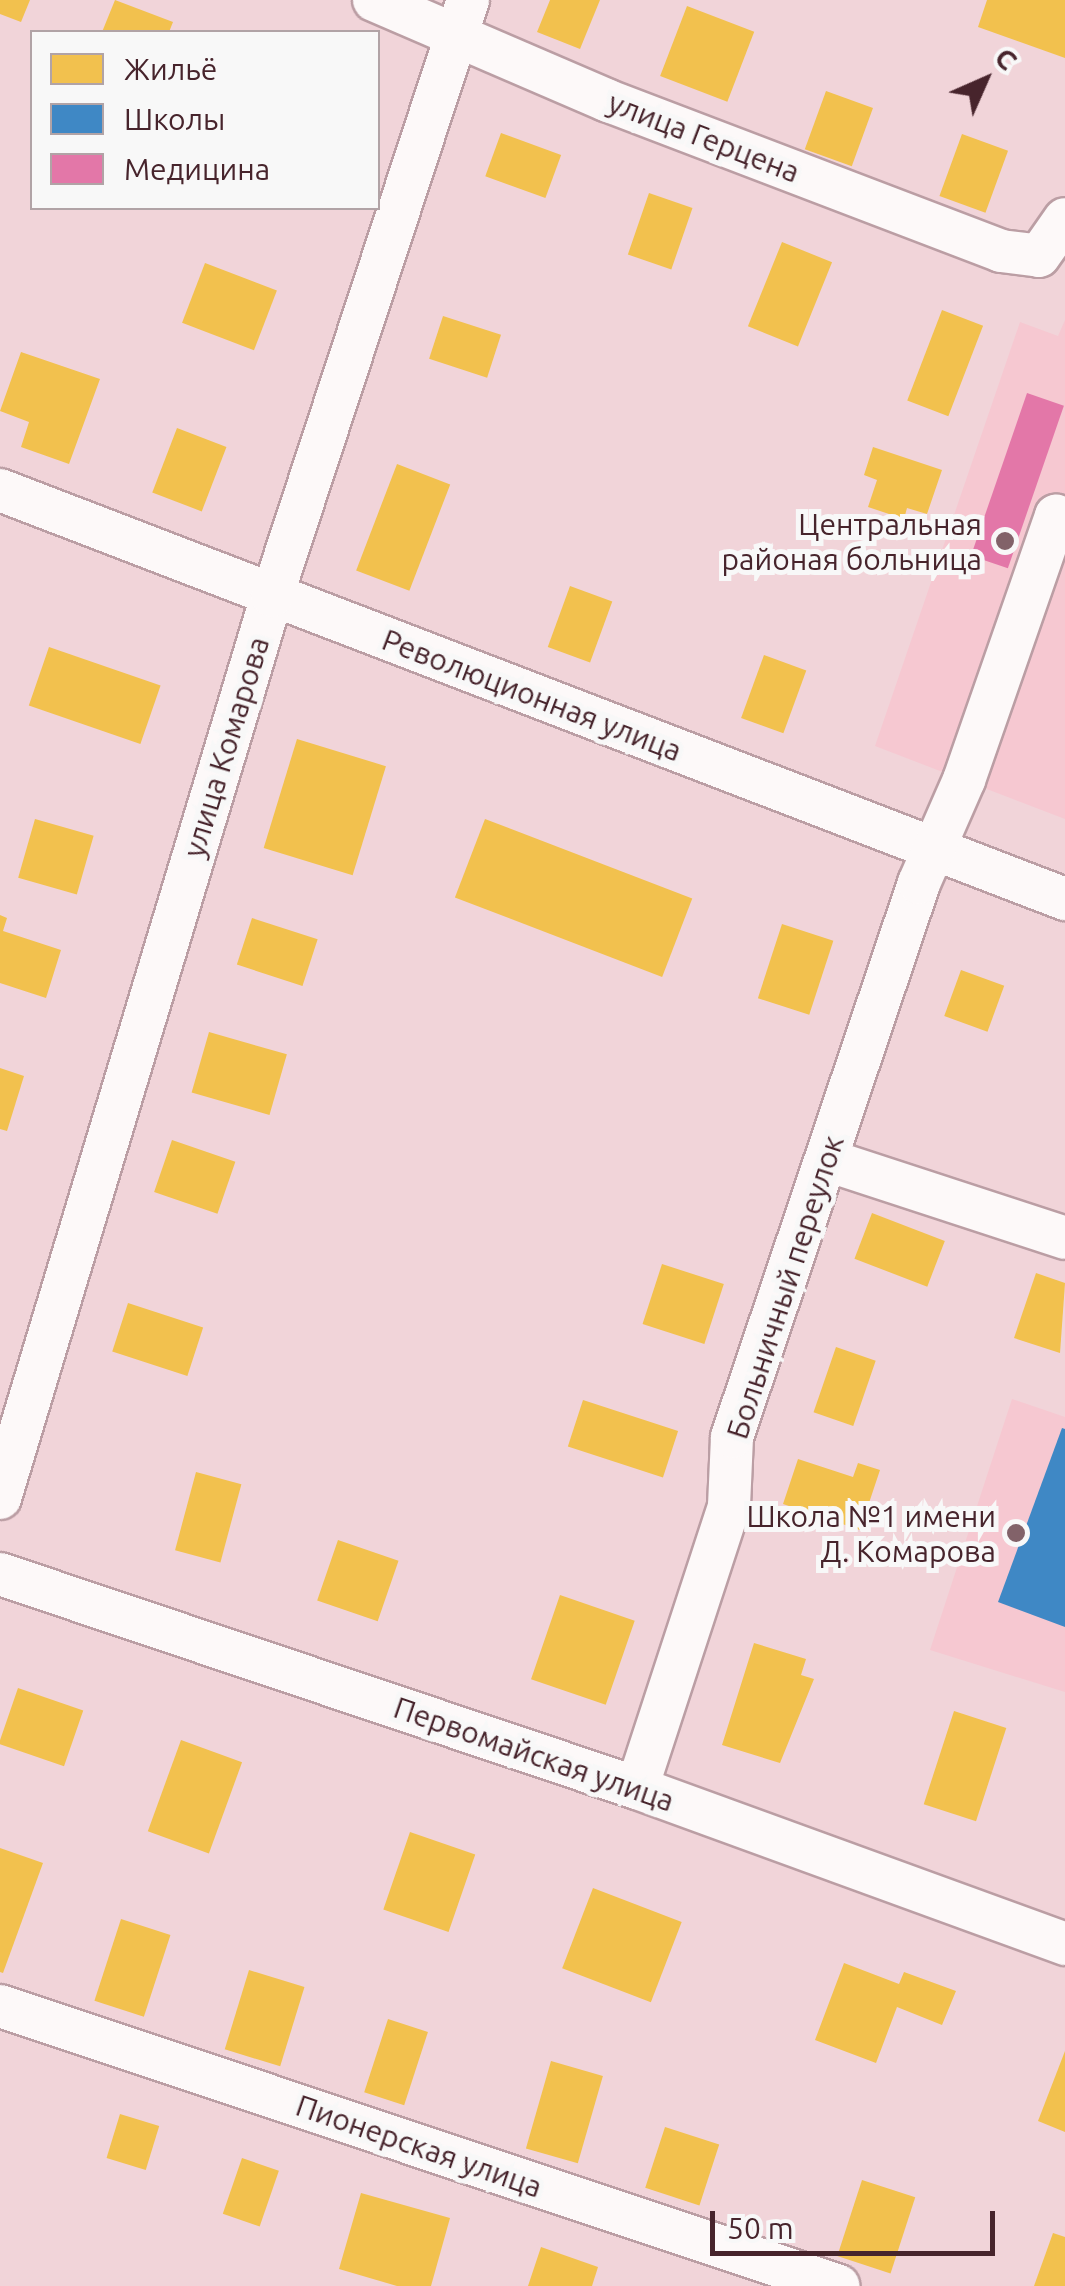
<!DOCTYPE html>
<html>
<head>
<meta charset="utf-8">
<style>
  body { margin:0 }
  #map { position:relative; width:1065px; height:2286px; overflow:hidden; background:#f1d4d9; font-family:Ubuntu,sans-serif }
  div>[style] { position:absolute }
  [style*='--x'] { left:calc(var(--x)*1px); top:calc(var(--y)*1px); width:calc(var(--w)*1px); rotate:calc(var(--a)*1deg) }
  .built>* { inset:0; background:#f6c8d1 }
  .homes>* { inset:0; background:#f2c14e; transform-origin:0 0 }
  .schools>* { inset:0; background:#3f88c5 }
  .health>* { inset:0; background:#e377a8; transform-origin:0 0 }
  .roads { filter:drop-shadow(2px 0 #bb9ea4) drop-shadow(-2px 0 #bb9ea4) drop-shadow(0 2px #bb9ea4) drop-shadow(0 -2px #bb9ea4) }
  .minor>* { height:42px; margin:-21px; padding:0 21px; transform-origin:21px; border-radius:21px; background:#fdf9f9 }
  .dots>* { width:28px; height:28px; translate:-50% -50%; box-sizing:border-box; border:5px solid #f8f8f8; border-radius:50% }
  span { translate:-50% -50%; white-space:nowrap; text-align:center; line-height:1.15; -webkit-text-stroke:10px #f8f8f8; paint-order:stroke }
  .street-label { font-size:30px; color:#47242c }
  .poi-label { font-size:30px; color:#47242c }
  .right { translate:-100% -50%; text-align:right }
  .legend { position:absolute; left:30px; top:30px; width:350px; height:180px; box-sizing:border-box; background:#f8f8f8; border:2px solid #b1a3a6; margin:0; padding:12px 18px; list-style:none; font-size:30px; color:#47242c }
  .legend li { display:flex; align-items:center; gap:20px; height:50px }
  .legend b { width:50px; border:2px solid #b1a3a6 }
  .north { position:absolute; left:935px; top:30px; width:100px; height:100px; -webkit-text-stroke:8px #f8f8f8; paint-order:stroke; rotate:45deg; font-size:28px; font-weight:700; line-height:40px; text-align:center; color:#47242c }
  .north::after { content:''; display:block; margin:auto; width:35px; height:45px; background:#47242c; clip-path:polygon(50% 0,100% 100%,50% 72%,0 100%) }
  .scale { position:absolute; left:710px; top:2211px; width:285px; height:45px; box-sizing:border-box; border:5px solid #47242c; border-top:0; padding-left:12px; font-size:30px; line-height:35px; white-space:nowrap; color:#47242c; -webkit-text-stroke:8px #f8f8f8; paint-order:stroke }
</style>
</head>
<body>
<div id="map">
  <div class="built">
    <i style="clip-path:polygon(1065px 320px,1065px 819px,875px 746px,1020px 322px,1058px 336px)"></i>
    <i style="clip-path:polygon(1012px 1399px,1065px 1417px,1065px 1692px,930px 1650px)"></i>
  </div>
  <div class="homes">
    <i style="clip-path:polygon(0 0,30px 0,21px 22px,0 14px)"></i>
    <i style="clip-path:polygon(115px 0,173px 22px,169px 32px,102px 32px)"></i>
    <i style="clip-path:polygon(550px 0,600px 0,580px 49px,537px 32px)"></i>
    <i style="clip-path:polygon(987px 0,1065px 0,1065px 58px,978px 27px)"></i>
    <i style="left:687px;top:6px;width:72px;height:75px;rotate:21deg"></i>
    <i style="left:826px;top:91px;width:50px;height:62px;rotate:20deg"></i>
    <i style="left:501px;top:133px;width:64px;height:46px;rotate:20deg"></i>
    <i style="left:962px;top:134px;width:49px;height:66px;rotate:20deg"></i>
    <i style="left:649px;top:193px;width:46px;height:65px;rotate:19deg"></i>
    <i style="left:782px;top:242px;width:54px;height:91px;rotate:22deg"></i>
    <i style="left:205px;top:263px;width:77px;height:64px;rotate:21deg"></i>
    <i style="left:942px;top:310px;width:44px;height:97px;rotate:21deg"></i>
    <i style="left:443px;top:316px;width:61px;height:45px;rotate:18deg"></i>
    <i style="clip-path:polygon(21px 352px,100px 379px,69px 464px,21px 447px,29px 422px,0 411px)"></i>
    <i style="left:177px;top:428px;width:53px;height:69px;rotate:21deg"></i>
    <i style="clip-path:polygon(873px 447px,942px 470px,927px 514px,907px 508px,904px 519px,868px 507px,877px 480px,864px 475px)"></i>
    <i style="left:397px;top:464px;width:57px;height:114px;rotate:21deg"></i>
    <i style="left:570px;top:586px;width:45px;height:65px;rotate:20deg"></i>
    <i style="left:49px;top:647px;width:118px;height:62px;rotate:19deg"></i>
    <i style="left:764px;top:655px;width:45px;height:67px;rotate:20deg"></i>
    <i style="left:297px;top:739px;width:93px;height:114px;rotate:17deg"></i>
    <i style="left:35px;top:819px;width:61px;height:61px;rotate:16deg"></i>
    <i style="left:485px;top:819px;width:222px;height:84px;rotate:21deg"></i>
    <i style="clip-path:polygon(0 915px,7px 918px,3px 931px,61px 950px,46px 998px,0 983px)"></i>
    <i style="left:252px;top:918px;width:69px;height:49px;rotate:18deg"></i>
    <i style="left:782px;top:924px;width:54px;height:78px;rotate:18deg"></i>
    <i style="left:961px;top:970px;width:46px;height:49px;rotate:20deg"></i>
    <i style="left:209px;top:1032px;width:81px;height:63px;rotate:16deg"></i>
    <i style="clip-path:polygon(0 1068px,24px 1076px,7px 1131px,0 1129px)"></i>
    <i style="left:172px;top:1140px;width:67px;height:55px;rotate:19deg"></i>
    <i style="left:872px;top:1213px;width:78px;height:49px;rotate:21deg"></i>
    <i style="left:662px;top:1264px;width:65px;height:63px;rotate:18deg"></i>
    <i style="clip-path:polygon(1036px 1273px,1065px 1283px,1060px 1353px,1014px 1338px)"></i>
    <i style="left:128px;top:1303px;width:79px;height:51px;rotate:18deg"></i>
    <i style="left:836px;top:1347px;width:42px;height:69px;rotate:19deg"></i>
    <i style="left:583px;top:1400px;width:100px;height:49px;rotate:18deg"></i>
    <i style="clip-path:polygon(798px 1459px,853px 1477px,858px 1463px,880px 1470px,860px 1530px,783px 1504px)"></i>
    <i style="left:196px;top:1472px;width:47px;height:81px;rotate:15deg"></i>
    <i style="left:338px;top:1540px;width:64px;height:64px;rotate:19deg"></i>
    <i style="left:560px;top:1595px;width:79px;height:89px;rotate:19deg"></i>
    <i style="clip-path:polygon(754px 1643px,806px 1659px,801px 1675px,814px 1679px,780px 1763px,722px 1745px)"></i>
    <i style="left:18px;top:1688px;width:69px;height:59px;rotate:19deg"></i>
    <i style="left:954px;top:1711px;width:55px;height:98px;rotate:18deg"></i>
    <i style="left:181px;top:1740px;width:65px;height:97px;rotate:20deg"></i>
    <i style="left:410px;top:1832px;width:69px;height:82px;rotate:19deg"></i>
    <i style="clip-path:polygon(0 1848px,43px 1863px,3px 1973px,0 1972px)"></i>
    <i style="left:593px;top:1888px;width:95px;height:86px;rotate:21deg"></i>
    <i style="left:121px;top:1919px;width:52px;height:86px;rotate:18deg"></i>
    <i style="clip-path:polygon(844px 1963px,899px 1984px,904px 1972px,956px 1991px,942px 2025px,897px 2007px,876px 2063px,815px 2040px)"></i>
    <i style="left:249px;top:1970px;width:58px;height:83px;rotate:17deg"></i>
    <i style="left:388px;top:2019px;width:42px;height:77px;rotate:18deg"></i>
    <i style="clip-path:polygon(1065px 2051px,1065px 2132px,1038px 2121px)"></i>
    <i style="left:551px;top:2061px;width:54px;height:91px;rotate:16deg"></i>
    <i style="left:120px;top:2114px;width:41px;height:46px;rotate:17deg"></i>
    <i style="left:665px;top:2127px;width:57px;height:64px;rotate:18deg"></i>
    <i style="left:242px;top:2158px;width:39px;height:59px;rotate:19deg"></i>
    <i style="left:862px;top:2180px;width:56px;height:80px;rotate:18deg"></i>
    <i style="clip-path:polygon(361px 2193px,450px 2218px,431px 2286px,397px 2286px,339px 2269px)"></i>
    <i style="clip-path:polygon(1053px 2233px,1065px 2237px,1065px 2286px,1034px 2286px)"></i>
    <i style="clip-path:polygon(541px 2247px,598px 2267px,592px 2286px,528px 2286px)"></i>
  </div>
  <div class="schools">
    <i style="clip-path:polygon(1062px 1428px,1065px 1429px,1065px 1627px,998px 1602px)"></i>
  </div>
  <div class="health">
    <i style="left:1027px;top:393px;width:39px;height:172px;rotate:19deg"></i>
  </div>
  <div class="roads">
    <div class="minor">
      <i style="--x:374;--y:0;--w:253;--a:23.3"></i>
      <i style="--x:606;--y:100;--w:423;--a:20.9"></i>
      <i style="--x:1001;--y:251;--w:38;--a:7"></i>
      <i style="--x:1039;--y:256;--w:45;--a:-54.9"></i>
      <i style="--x:0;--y:490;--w:1141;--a:21.01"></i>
      <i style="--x:827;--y:1160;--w:250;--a:18.1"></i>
      <i style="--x:0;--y:1498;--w:942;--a:-73.22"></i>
      <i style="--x:272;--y:596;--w:627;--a:-71.8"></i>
      <i style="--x:0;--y:1574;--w:672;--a:18.57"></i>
      <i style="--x:637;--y:1788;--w:456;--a:20"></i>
      <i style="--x:637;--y:1788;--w:297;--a:-71.9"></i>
      <i style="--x:729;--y:1506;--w:69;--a:-87.5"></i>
      <i style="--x:732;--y:1437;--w:585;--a:-71.35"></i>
      <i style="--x:919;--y:883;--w:112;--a:-66.4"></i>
      <i style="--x:964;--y:780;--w:280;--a:-70.8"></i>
      <i style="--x:1056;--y:516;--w:10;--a:24"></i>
      <i style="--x:0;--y:2006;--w:884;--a:18.46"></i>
    </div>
  </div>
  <div class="dots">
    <i style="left:1005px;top:541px;background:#826269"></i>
    <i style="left:1016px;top:1533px;background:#826269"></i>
  </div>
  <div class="street-label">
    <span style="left:704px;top:137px;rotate:21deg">улица Герцена</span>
    <span style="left:532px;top:695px;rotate:21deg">Революционная улица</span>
    <span style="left:226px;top:747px;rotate:-73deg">улица Комарова</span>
    <span style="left:785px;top:1287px;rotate:-72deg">Больничный переулок</span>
    <span style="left:534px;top:1754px;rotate:19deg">Первомайская улица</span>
    <span style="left:419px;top:2146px;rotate:19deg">Пионерская улица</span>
  </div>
  <div class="poi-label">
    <span class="right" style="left:982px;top:541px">Центральная<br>районая больница</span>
    <span class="right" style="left:996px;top:1533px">Школа №1 имени<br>Д. Комарова</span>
  </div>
  <ul class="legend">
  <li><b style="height:28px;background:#f2c14e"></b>Жильё</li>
  <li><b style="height:28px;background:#3f88c5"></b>Школы</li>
  <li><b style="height:28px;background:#e377a8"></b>Медицина</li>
  </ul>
  <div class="north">С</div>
  <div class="scale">50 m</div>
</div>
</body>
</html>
